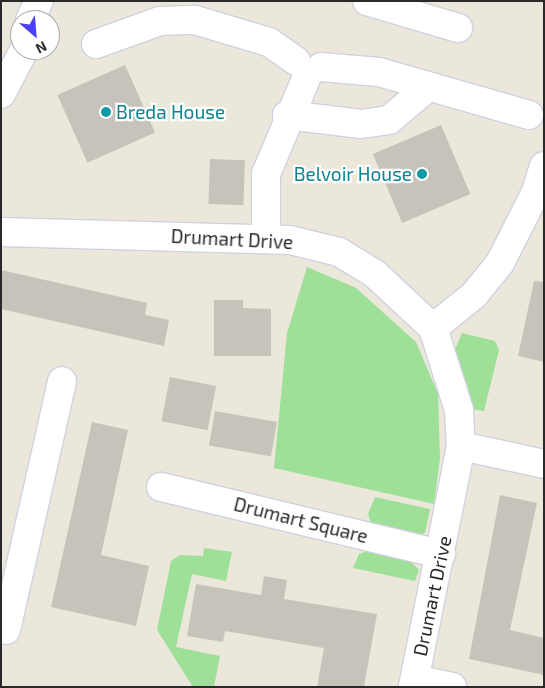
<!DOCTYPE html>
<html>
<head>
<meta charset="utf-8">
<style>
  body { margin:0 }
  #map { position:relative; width:545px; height:688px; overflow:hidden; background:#ebe8db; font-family:"Exo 2",sans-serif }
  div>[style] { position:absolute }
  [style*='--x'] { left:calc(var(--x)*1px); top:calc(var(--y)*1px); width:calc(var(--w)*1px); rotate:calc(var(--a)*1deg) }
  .green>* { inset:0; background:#9ee098 }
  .building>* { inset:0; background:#c6c4ba; transform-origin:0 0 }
  .roads { filter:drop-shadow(1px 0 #d1d0e1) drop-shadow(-1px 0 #d1d0e1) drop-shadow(0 1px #d1d0e1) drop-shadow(0 -1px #d1d0e1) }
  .minor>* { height:28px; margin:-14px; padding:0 14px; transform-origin:14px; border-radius:14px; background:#fff }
  .dots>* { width:14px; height:14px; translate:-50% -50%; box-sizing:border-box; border:2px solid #fff; border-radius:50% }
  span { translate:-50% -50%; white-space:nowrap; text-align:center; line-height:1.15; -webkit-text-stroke:4.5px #fff; paint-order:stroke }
  .culture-label { font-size:19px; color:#0d838f }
  .left { translate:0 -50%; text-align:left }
  .right { translate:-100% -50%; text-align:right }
  .street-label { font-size:19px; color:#292929 }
  .frame { position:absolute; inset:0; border:2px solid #292929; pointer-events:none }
  .north { position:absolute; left:10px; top:10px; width:50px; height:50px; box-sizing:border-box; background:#fff; border:1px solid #a9a9a9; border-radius:50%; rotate:153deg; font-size:14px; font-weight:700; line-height:20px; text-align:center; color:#292929 }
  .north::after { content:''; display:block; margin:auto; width:18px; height:22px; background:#4b3ff4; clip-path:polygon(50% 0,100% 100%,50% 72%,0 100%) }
</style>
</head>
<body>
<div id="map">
  <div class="green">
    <i style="clip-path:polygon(307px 267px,356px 288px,416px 342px,438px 394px,440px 458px,434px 504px,274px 468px,287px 333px)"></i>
    <i style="clip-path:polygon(462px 333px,495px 341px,499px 350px,484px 411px,471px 409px,468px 386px,454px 352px)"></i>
    <i style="clip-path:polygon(375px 497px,430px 509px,425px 533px,409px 537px,371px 524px,368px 514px)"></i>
    <i style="clip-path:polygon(204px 548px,232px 552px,226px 581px,192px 574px,176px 647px,220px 656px,214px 687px,193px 687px,157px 630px,171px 561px,180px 555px,203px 556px)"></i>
    <i style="clip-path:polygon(368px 551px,410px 561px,419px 570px,415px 581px,353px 568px,359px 554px)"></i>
  </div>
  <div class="building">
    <i style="left:125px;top:65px;width:74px;height:74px;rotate:66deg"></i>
    <i style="left:441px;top:125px;width:75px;height:74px;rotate:67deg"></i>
    <i style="left:210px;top:159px;width:35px;height:45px;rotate:2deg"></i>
    <i style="clip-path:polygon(1px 270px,147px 303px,145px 315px,169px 320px,164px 346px,1px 309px)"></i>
    <i style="clip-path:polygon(534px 281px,544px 282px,544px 362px,518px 356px)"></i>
    <i style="clip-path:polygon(214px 300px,243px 300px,243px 308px,271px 309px,271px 356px,214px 356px)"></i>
    <i style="left:170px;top:377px;width:47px;height:45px;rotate:11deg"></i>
    <i style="left:215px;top:411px;width:63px;height:35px;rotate:10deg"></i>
    <i style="clip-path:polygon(92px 422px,128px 430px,101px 555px,149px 566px,136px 626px,51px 607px)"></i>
    <i style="clip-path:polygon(500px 495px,537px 503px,510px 630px,544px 638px,544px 675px,469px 659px)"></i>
    <i style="clip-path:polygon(264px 576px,287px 580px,284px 599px,377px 614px,364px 687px,317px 687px,324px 648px,225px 631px,223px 642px,187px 636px,196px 584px,261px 595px)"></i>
  </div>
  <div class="roads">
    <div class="minor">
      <i style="--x:367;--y:1;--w:95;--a:16.5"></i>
      <i style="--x:30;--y:20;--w:21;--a:-65"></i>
      <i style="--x:96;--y:44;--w:68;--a:-19.8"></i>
      <i style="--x:160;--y:21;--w:35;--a:-2"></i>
      <i style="--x:195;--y:20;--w:77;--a:16.6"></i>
      <i style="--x:269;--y:42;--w:33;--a:35"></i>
      <i style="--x:321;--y:67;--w:58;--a:4.9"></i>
      <i style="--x:379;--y:72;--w:156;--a:16"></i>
      <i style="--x:1;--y:94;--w:50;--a:-62.4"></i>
      <i style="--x:287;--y:115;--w:75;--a:6.9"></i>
      <i style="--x:361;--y:124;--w:28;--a:-8"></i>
      <i style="--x:389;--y:120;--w:51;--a:-40.2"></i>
      <i style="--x:536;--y:192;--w:27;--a:-73"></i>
      <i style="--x:1;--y:232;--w:289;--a:1.6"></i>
      <i style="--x:290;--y:240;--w:50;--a:13.8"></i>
      <i style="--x:339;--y:252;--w:42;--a:31.4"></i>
      <i style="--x:375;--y:274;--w:79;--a:43"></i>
      <i style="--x:433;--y:328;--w:86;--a:72.4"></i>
      <i style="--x:459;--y:410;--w:36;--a:87"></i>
      <i style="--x:461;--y:446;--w:246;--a:101.3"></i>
      <i style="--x:266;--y:239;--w:65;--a:-90"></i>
      <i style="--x:266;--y:174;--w:103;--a:-67.2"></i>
      <i style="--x:433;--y:328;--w:53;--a:-38.8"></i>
      <i style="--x:474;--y:295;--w:41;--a:-50.9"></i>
      <i style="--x:500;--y:263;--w:80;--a:-63.1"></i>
      <i style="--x:536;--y:192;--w:8;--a:7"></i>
      <i style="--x:461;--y:446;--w:85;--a:12.2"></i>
      <i style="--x:161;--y:487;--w:288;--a:13.5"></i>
      <i style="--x:6;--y:630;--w:255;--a:-77.3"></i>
      <i style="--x:415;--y:679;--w:38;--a:12"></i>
    </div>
  </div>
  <div class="dots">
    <i style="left:106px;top:112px;background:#0f9aa8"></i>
    <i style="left:422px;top:174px;background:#0f9aa8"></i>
  </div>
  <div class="culture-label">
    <span class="left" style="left:116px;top:112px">Breda House</span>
    <span class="right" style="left:412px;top:174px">Belvoir House</span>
  </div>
  <div class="street-label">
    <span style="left:232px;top:239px;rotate:3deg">Drumart Drive</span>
    <span style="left:301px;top:520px;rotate:14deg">Drumart Square</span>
    <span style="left:432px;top:596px;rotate:-78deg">Drumart Drive</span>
  </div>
  <div class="frame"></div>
  <div class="north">N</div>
</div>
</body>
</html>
